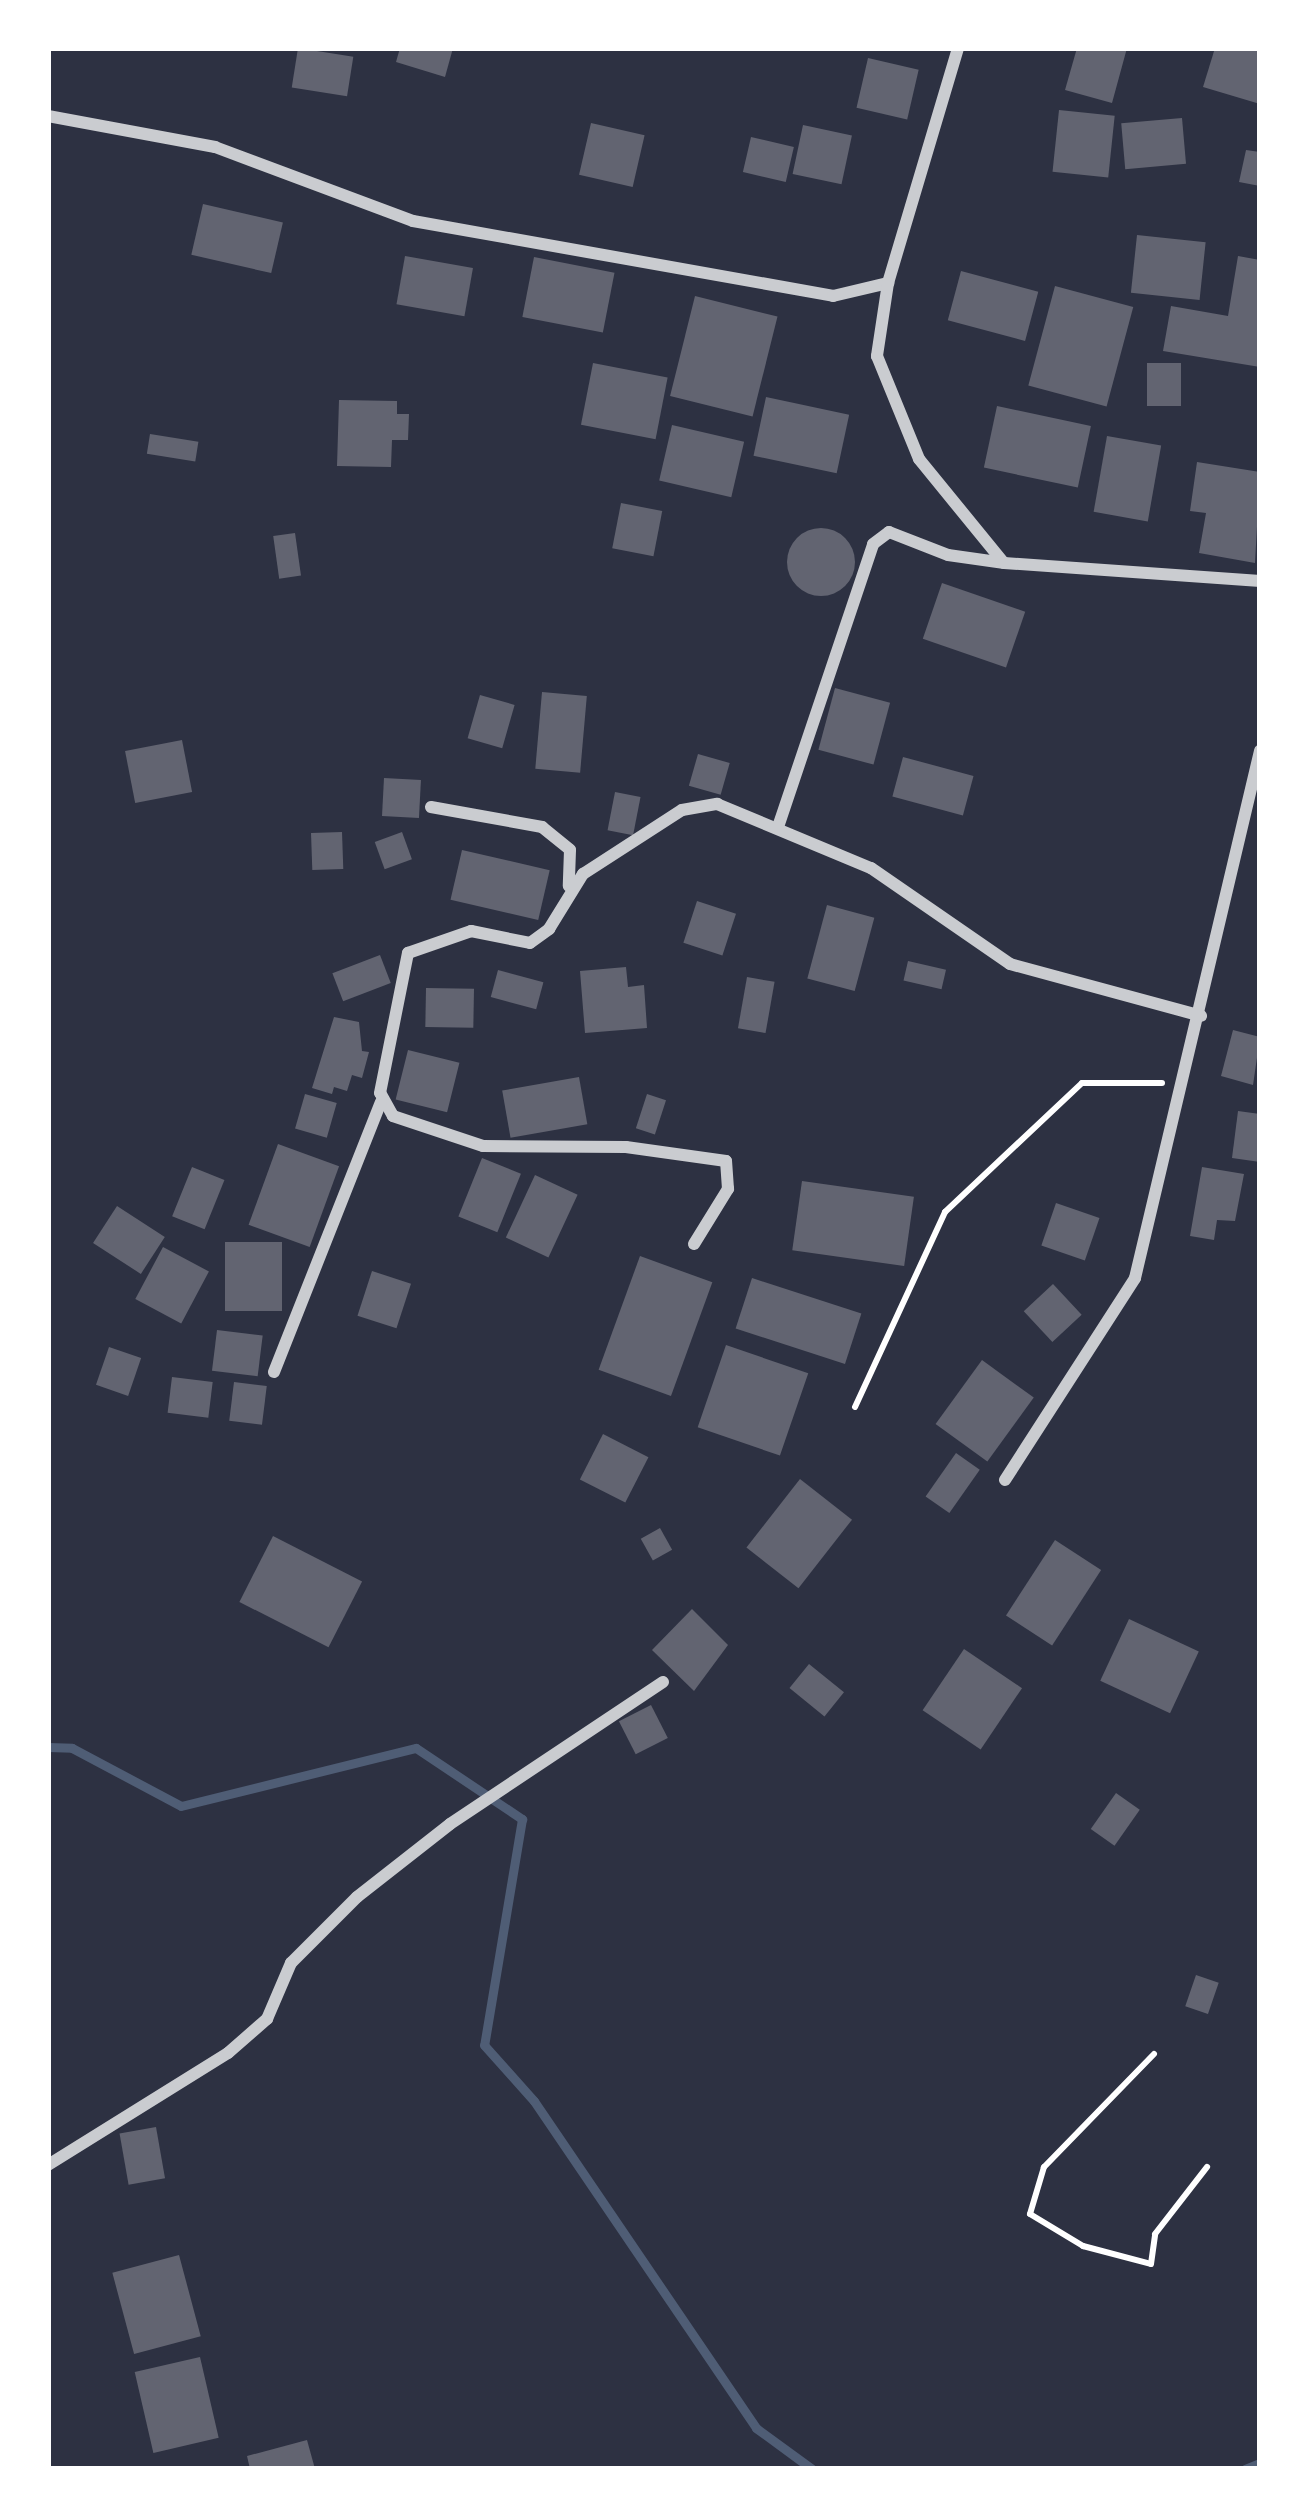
<!DOCTYPE html>
<html>
<head>
<meta charset="utf-8">
<style>
  body { margin:0 }
  #map { position:relative; width:1308px; height:2517px; overflow:hidden; background:#2d3142; font-family:Merriweather,serif }
  div>[style] { position:absolute }
  [style*='--x'] { left:calc(var(--x)*1px); top:calc(var(--y)*1px); width:calc(var(--w)*1px); rotate:calc(var(--a)*1deg) }
  .stream>* { height:9px; margin:-4.5px; padding:0 4.5px; transform-origin:4.5px; border-radius:4.5px; background:#4f5d75 }
  .building>* { inset:0; background:#626471; transform-origin:0 0 }
  .round { border-radius:50% }
  .path>* { height:6px; margin:-3px; padding:0 3px; transform-origin:3px; border-radius:3px; background:#fff }
  .minor>* { height:12px; margin:-6px; padding:0 6px; transform-origin:6px; border-radius:6px; background:#caccd0 }
  span { translate:-50% -50%; white-space:nowrap; text-align:center; line-height:1.15; -webkit-text-stroke:9px #fff; paint-order:stroke }
  .frame { position:absolute; inset:0; border:51px solid #fff; pointer-events:none }
</style>
</head>
<body>
<div id="map">
  <div class="stream">
    <i style="--x:48;--y:1747;--w:24;--a:2"></i>
    <i style="--x:72;--y:1748;--w:123;--a:28"></i>
    <i style="--x:181;--y:1806;--w:242;--a:-13.9"></i>
    <i style="--x:416;--y:1748;--w:128;--a:33.8"></i>
    <i style="--x:522;--y:1819;--w:229;--a:99.5"></i>
    <i style="--x:484;--y:2045;--w:75;--a:48.2"></i>
    <i style="--x:534;--y:2101;--w:395;--a:55.8"></i>
    <i style="--x:756;--y:2428;--w:69;--a:36.2"></i>
    <i style="--x:1245;--y:2469;--w:16;--a:-22"></i>
  </div>
  <div class="building">
    <i style="left:298px;top:48px;width:56px;height:40px;rotate:9deg"></i>
    <i style="clip-path:polygon(400px 48px,453px 48px,445px 77px,396px 62px)"></i>
    <i style="clip-path:polygon(1077px 48px,1127px 48px,1112px 103px,1065px 90px)"></i>
    <i style="clip-path:polygon(1215px 48px,1260px 48px,1260px 104px,1203px 87px)"></i>
    <i style="left:868px;top:58px;width:52px;height:51px;rotate:13deg"></i>
    <i style="left:1059px;top:110px;width:56px;height:62px;rotate:6deg"></i>
    <i style="left:1182px;top:118px;width:46px;height:61px;rotate:85deg"></i>
    <i style="left:591px;top:123px;width:55px;height:53px;rotate:13deg"></i>
    <i style="left:803px;top:125px;width:50px;height:50px;rotate:12deg"></i>
    <i style="left:751px;top:137px;width:44px;height:36px;rotate:13deg"></i>
    <i style="clip-path:polygon(1246px 150px,1260px 152px,1260px 186px,1239px 182px)"></i>
    <i style="left:203px;top:204px;width:82px;height:52px;rotate:13deg"></i>
    <i style="left:1137px;top:235px;width:69px;height:58px;rotate:6deg"></i>
    <i style="left:405px;top:256px;width:69px;height:49px;rotate:10deg"></i>
    <i style="clip-path:polygon(1238px 256px,1260px 260px,1260px 367px,1163px 351px,1171px 306px,1228px 316px)"></i>
    <i style="left:534px;top:257px;width:82px;height:61px;rotate:11deg"></i>
    <i style="left:961px;top:271px;width:80px;height:51px;rotate:15deg"></i>
    <i style="left:1055px;top:286px;width:81px;height:103px;rotate:15deg"></i>
    <i style="left:695px;top:296px;width:85px;height:103px;rotate:14deg"></i>
    <i style="left:593px;top:363px;width:76px;height:63px;rotate:11deg"></i>
    <i style="left:1147px;top:363px;width:34px;height:43px"></i>
    <i style="left:766px;top:397px;width:85px;height:60px;rotate:12deg"></i>
    <i style="clip-path:polygon(339px 400px,397px 401px,397px 414px,409px 414px,408px 440px,392px 440px,391px 467px,337px 466px)"></i>
    <i style="left:997px;top:406px;width:96px;height:63px;rotate:12deg"></i>
    <i style="left:672px;top:425px;width:74px;height:57px;rotate:13deg"></i>
    <i style="left:150px;top:434px;width:49px;height:20px;rotate:9deg"></i>
    <i style="left:1107px;top:436px;width:55px;height:77px;rotate:10deg"></i>
    <i style="clip-path:polygon(1197px 462px,1260px 472px,1255px 563px,1199px 553px,1206px 513px,1190px 511px)"></i>
    <i style="left:621px;top:503px;width:42px;height:46px;rotate:11deg"></i>
    <i class="round" style="left:787px;top:528px;width:68px;height:68px"></i>
    <i style="left:295px;top:533px;width:43px;height:22px;rotate:82deg"></i>
    <i style="left:942px;top:583px;width:88px;height:59px;rotate:19deg"></i>
    <i style="left:835px;top:688px;width:57px;height:64px;rotate:15deg"></i>
    <i style="left:542px;top:692px;width:45px;height:77px;rotate:5deg"></i>
    <i style="left:480px;top:695px;width:36px;height:45px;rotate:16deg"></i>
    <i style="left:182px;top:740px;width:53px;height:58px;rotate:79deg"></i>
    <i style="left:698px;top:754px;width:33px;height:33px;rotate:16deg"></i>
    <i style="left:903px;top:757px;width:73px;height:41px;rotate:15deg"></i>
    <i style="left:384px;top:778px;width:37px;height:38px;rotate:3deg"></i>
    <i style="left:615px;top:792px;width:26px;height:39px;rotate:11deg"></i>
    <i style="left:342px;top:832px;width:37px;height:31px;rotate:88deg"></i>
    <i style="left:402px;top:832px;width:29px;height:29px;rotate:70deg"></i>
    <i style="left:462px;top:850px;width:90px;height:51px;rotate:13deg"></i>
    <i style="left:697px;top:901px;width:41px;height:44px;rotate:18deg"></i>
    <i style="left:827px;top:905px;width:49px;height:76px;rotate:15deg"></i>
    <i style="left:380px;top:955px;width:30px;height:51px;rotate:69deg"></i>
    <i style="left:908px;top:961px;width:39px;height:20px;rotate:13deg"></i>
    <i style="clip-path:polygon(626px 967px,628px 987px,644px 985px,647px 1028px,585px 1033px,580px 971px)"></i>
    <i style="left:498px;top:970px;width:47px;height:28px;rotate:15deg"></i>
    <i style="left:747px;top:977px;width:28px;height:52px;rotate:10deg"></i>
    <i style="left:426px;top:988px;width:48px;height:39px;rotate:1deg"></i>
    <i style="clip-path:polygon(334px 1017px,359px 1022px,362px 1051px,369px 1052px,362px 1078px,352px 1075px,347px 1091px,334px 1087px,332px 1094px,312px 1088px)"></i>
    <i style="clip-path:polygon(1233px 1030px,1260px 1037px,1253px 1085px,1221px 1076px)"></i>
    <i style="left:408px;top:1050px;width:53px;height:51px;rotate:14deg"></i>
    <i style="left:579px;top:1077px;width:48px;height:78px;rotate:80deg"></i>
    <i style="left:305px;top:1094px;width:33px;height:36px;rotate:16deg"></i>
    <i style="left:647px;top:1094px;width:20px;height:36px;rotate:18deg"></i>
    <i style="clip-path:polygon(1238px 1111px,1260px 1114px,1260px 1162px,1232px 1158px)"></i>
    <i style="left:278px;top:1144px;width:65px;height:86px;rotate:20deg"></i>
    <i style="left:482px;top:1158px;width:42px;height:63px;rotate:22deg"></i>
    <i style="left:192px;top:1167px;width:35px;height:53px;rotate:22deg"></i>
    <i style="clip-path:polygon(1202px 1167px,1244px 1174px,1235px 1221px,1217px 1220px,1214px 1240px,1190px 1236px)"></i>
    <i style="left:535px;top:1175px;width:47px;height:69px;rotate:25deg"></i>
    <i style="left:802px;top:1181px;width:113px;height:70px;rotate:8deg"></i>
    <i style="left:1056px;top:1203px;width:46px;height:45px;rotate:19deg"></i>
    <i style="left:117px;top:1206px;width:57px;height:44px;rotate:33deg"></i>
    <i style="left:225px;top:1242px;width:57px;height:69px"></i>
    <i style="left:163px;top:1247px;width:52px;height:59px;rotate:28deg"></i>
    <i style="left:640px;top:1256px;width:77px;height:121px;rotate:20deg"></i>
    <i style="left:372px;top:1271px;width:41px;height:47px;rotate:18deg"></i>
    <i style="left:752px;top:1278px;width:115px;height:53px;rotate:18deg"></i>
    <i style="left:1053px;top:1284px;width:42px;height:40px;rotate:47deg"></i>
    <i style="left:217px;top:1330px;width:46px;height:41px;rotate:7deg"></i>
    <i style="left:726px;top:1345px;width:87px;height:87px;rotate:19deg"></i>
    <i style="left:109px;top:1347px;width:34px;height:40px;rotate:19deg"></i>
    <i style="left:982px;top:1360px;width:64px;height:79px;rotate:36deg"></i>
    <i style="left:172px;top:1377px;width:41px;height:36px;rotate:7deg"></i>
    <i style="left:234px;top:1382px;width:33px;height:39px;rotate:7deg"></i>
    <i style="left:603px;top:1434px;width:51px;height:51px;rotate:27deg"></i>
    <i style="left:956px;top:1453px;width:29px;height:53px;rotate:35deg"></i>
    <i style="left:800px;top:1479px;width:66px;height:87px;rotate:38deg"></i>
    <i style="left:660px;top:1528px;width:25px;height:22px;rotate:61deg"></i>
    <i style="left:273px;top:1536px;width:100px;height:74px;rotate:27deg"></i>
    <i style="left:1055px;top:1540px;width:55px;height:90px;rotate:33deg"></i>
    <i style="clip-path:polygon(692px 1609px,728px 1645px,694px 1691px,652px 1650px)"></i>
    <i style="left:1129px;top:1619px;width:77px;height:68px;rotate:25deg"></i>
    <i style="left:964px;top:1649px;width:70px;height:74px;rotate:34deg"></i>
    <i style="left:809px;top:1664px;width:45px;height:31px;rotate:39deg"></i>
    <i style="left:651px;top:1705px;width:37px;height:36px;rotate:63deg"></i>
    <i style="left:1116px;top:1793px;width:29px;height:44px;rotate:35deg"></i>
    <i style="left:1196px;top:1975px;width:24px;height:33px;rotate:19deg"></i>
    <i style="left:156px;top:2127px;width:52px;height:37px;rotate:80deg"></i>
    <i style="left:179px;top:2255px;width:84px;height:69px;rotate:75deg"></i>
    <i style="left:200px;top:2357px;width:83px;height:67px;rotate:77deg"></i>
    <i style="clip-path:polygon(307px 2440px,315px 2469px,250px 2469px,247px 2456px)"></i>
  </div>
  <div class="path">
    <i style="--x:855;--y:1407;--w:215;--a:-65.2"></i>
    <i style="--x:945;--y:1212;--w:188;--a:-43.3"></i>
    <i style="--x:1082;--y:1083;--w:80;--a:0"></i>
    <i style="--x:1154;--y:2054;--w:158;--a:134.2"></i>
    <i style="--x:1044;--y:2167;--w:49;--a:106.6"></i>
    <i style="--x:1030;--y:2214;--w:62;--a:31.1"></i>
    <i style="--x:1083;--y:2246;--w:70;--a:14.8"></i>
    <i style="--x:1151;--y:2264;--w:30;--a:-82"></i>
    <i style="--x:1155;--y:2234;--w:85;--a:-52.2"></i>
  </div>
  <div class="minor">
    <i style="--x:48;--y:116;--w:170;--a:10.5"></i>
    <i style="--x:215;--y:147;--w:211;--a:20.5"></i>
    <i style="--x:413;--y:221;--w:427;--a:10.1"></i>
    <i style="--x:833;--y:296;--w:57;--a:-13.3"></i>
    <i style="--x:888;--y:283;--w:245;--a:-73.4"></i>
    <i style="--x:888;--y:283;--w:74;--a:98.6"></i>
    <i style="--x:877;--y:356;--w:111;--a:67.8"></i>
    <i style="--x:919;--y:459;--w:133;--a:50.8"></i>
    <i style="--x:431;--y:807;--w:113;--a:10.2"></i>
    <i style="--x:542;--y:827;--w:36;--a:39"></i>
    <i style="--x:570;--y:850;--w:36;--a:92"></i>
    <i style="--x:779;--y:824;--w:295;--a:-71.4"></i>
    <i style="--x:873;--y:544;--w:20;--a:-37"></i>
    <i style="--x:889;--y:532;--w:63;--a:21.3"></i>
    <i style="--x:948;--y:555;--w:57;--a:8.1"></i>
    <i style="--x:1004;--y:563;--w:257;--a:4"></i>
    <i style="--x:694;--y:1244;--w:65;--a:-58.3"></i>
    <i style="--x:728;--y:1189;--w:28;--a:-94"></i>
    <i style="--x:726;--y:1161;--w:101;--a:-172"></i>
    <i style="--x:626;--y:1147;--w:143;--a:-179.6"></i>
    <i style="--x:483;--y:1146;--w:95;--a:-161.6"></i>
    <i style="--x:393;--y:1116;--w:26;--a:-119"></i>
    <i style="--x:380;--y:1093;--w:143;--a:-78.7"></i>
    <i style="--x:408;--y:953;--w:67;--a:-19.2"></i>
    <i style="--x:471;--y:931;--w:60;--a:11.5"></i>
    <i style="--x:530;--y:943;--w:24;--a:-36"></i>
    <i style="--x:549;--y:929;--w:65;--a:-58.3"></i>
    <i style="--x:583;--y:874;--w:118;--a:-32.9"></i>
    <i style="--x:682;--y:810;--w:36;--a:-10"></i>
    <i style="--x:717;--y:804;--w:167;--a:22.6"></i>
    <i style="--x:871;--y:868;--w:169;--a:34.6"></i>
    <i style="--x:1010;--y:964;--w:198;--a:15.2"></i>
    <i style="--x:274;--y:1372;--w:290;--a:-68.4"></i>
    <i style="--x:1005;--y:1480;--w:240;--a:-57.2"></i>
    <i style="--x:1135;--y:1278;--w:542;--a:-76.66"></i>
    <i style="--x:48;--y:2165;--w:212;--a:-31.9"></i>
    <i style="--x:228;--y:2053;--w:52;--a:-41.1"></i>
    <i style="--x:267;--y:2019;--w:61;--a:-66.8"></i>
    <i style="--x:291;--y:1963;--w:93;--a:-45"></i>
    <i style="--x:357;--y:1897;--w:118;--a:-38.1"></i>
    <i style="--x:450;--y:1824;--w:256;--a:-33.7"></i>
  </div>
  <div class="frame"></div>
</div>
</body>
</html>
